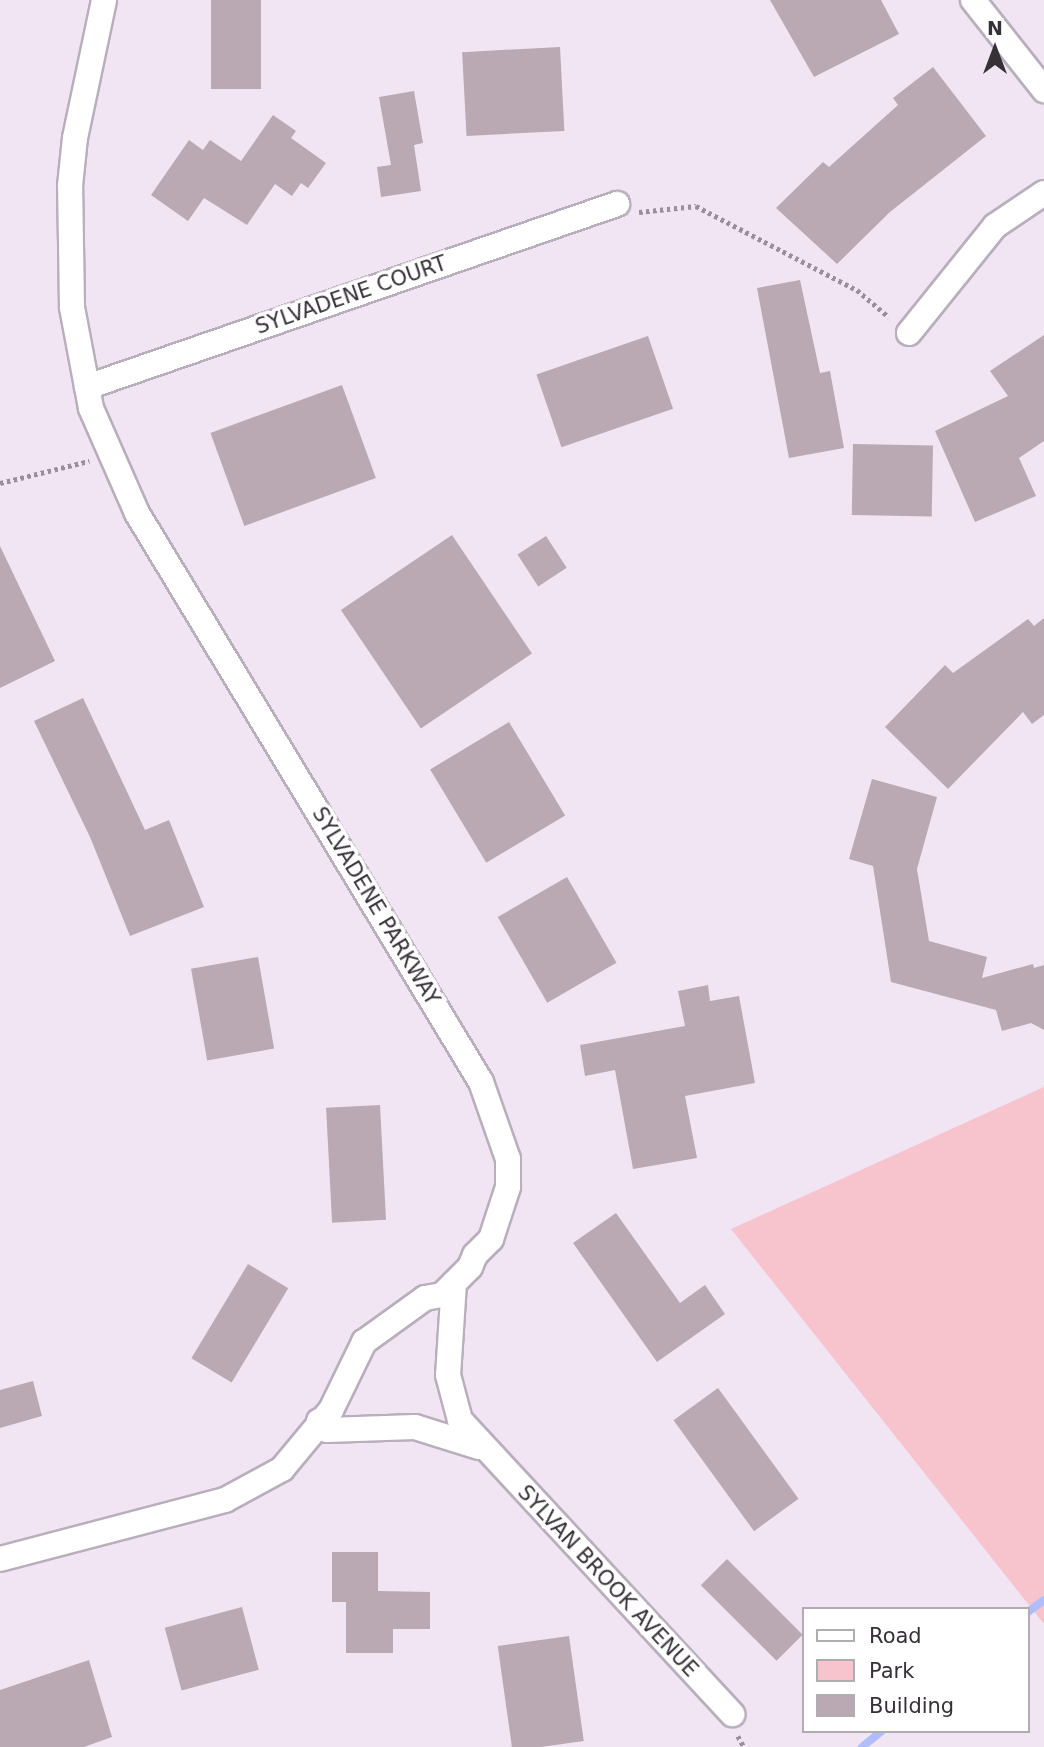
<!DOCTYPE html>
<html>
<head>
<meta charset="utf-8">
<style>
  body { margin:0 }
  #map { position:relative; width:1044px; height:1747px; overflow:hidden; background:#f1e5f4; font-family:"DejaVu Sans",sans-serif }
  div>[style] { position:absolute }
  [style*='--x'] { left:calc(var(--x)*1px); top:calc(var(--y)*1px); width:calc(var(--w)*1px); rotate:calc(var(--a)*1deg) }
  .green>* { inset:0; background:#f7c3cd }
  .stream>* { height:8px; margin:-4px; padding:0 4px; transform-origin:4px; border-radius:4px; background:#afbefa }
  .building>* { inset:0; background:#baa9b3; transform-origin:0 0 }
  .path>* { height:4.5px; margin-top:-2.25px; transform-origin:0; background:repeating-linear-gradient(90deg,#988f9a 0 3.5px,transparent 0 7px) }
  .roads { filter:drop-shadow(2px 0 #b9aebc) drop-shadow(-2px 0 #b9aebc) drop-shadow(0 2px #b9aebc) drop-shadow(0 -2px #b9aebc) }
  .street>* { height:24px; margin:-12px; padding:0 12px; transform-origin:12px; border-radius:12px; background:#fff }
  span { translate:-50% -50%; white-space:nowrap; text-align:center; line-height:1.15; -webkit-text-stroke:7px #fff; paint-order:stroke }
  .street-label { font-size:21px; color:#363137 }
  .legend { position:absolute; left:802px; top:1607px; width:228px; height:126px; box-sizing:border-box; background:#fff; border:2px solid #afadaf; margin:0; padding:9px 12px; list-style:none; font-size:21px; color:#363137 }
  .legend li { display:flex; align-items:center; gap:14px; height:35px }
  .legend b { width:35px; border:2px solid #afadaf }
  .north { position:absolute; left:960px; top:14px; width:70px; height:70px; -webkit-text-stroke:5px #fff; paint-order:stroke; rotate:0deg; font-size:19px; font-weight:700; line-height:28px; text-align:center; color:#363137 }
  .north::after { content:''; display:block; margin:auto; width:24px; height:32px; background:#363137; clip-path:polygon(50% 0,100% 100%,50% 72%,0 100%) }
</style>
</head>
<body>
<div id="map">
  <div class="green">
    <i style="clip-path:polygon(1044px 1087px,1044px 1624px,731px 1229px)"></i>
  </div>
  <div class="stream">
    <i style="--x:1028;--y:1612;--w:20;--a:-37"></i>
    <i style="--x:862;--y:1747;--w:26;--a:-39"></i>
  </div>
  <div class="building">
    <i style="left:211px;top:0;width:50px;height:89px"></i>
    <i style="clip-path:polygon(770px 0,881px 0,899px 34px,814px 77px)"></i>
    <i style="left:560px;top:47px;width:84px;height:98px;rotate:87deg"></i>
    <i style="clip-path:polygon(933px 67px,986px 136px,890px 212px,837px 264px,776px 208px,823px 162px,829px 167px,898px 105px,893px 98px)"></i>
    <i style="clip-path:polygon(414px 91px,423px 143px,414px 145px,421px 191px,381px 197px,377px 167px,391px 165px,379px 97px)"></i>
    <i style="clip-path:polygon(273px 115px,296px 131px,291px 138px,326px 163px,308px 188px,301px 183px,292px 196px,275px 184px,247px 225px,204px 198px,188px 221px,151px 195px,189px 140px,203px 150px,210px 140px,241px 161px)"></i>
    <i style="clip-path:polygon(800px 280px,820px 373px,830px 371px,844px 448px,789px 458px,757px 288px)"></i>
    <i style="clip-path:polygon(1044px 335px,1044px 441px,1019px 458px,1036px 496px,975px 522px,935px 431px,1008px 396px,990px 371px)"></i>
    <i style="left:648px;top:336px;width:77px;height:118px;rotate:71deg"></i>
    <i style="left:342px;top:385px;width:99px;height:140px;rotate:70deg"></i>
    <i style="left:853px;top:444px;width:80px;height:71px;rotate:1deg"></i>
    <i style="left:452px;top:535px;width:143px;height:134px;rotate:56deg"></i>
    <i style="left:546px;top:536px;width:38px;height:34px;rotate:57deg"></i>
    <i style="clip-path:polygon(0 546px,55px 661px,0 688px)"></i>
    <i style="clip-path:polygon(1044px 618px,1044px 715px,1032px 724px,1023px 712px,948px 789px,885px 727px,945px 665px,953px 673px,1028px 619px,1034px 626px)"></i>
    <i style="clip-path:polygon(83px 698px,145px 830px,169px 820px,204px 907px,130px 936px,90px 837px,34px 721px)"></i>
    <i style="left:509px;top:722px;width:109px;height:92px;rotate:59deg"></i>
    <i style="clip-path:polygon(872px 779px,937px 797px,917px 869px,929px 941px,987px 957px,982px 978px,1033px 964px,1034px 968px,1044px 965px,1044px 1030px,1031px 1023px,1002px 1031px,996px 1010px,891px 982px,873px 866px,849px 859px)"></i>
    <i style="left:567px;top:877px;width:99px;height:80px;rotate:60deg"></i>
    <i style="left:258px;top:957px;width:93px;height:68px;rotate:80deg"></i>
    <i style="clip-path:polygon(708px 985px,710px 1001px,739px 996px,755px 1083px,685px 1096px,697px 1158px,633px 1169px,615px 1070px,585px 1076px,580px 1045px,685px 1026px,678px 991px)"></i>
    <i style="left:380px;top:1105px;width:115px;height:54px;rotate:87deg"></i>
    <i style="clip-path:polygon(616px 1213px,680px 1303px,705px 1285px,725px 1314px,657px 1362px,573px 1243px)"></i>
    <i style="left:248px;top:1264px;width:47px;height:110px;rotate:31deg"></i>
    <i style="clip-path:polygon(33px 1381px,42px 1416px,0 1428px,0 1390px)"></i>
    <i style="left:718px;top:1388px;width:137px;height:55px;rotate:54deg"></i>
    <i style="clip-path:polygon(332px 1552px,378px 1552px,378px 1591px,430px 1592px,430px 1629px,393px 1629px,393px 1653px,346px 1653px,346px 1602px,332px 1602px)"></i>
    <i style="left:727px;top:1559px;width:107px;height:37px;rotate:45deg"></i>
    <i style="left:242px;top:1607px;width:65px;height:80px;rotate:75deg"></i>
    <i style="left:569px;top:1636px;width:106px;height:72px;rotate:82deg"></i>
    <i style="clip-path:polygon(89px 1660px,112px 1737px,84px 1747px,0 1747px,0 1690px)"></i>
  </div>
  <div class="path">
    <i style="--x:639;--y:212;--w:57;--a:-6"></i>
    <i style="--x:696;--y:206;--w:182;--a:27.6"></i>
    <i style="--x:857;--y:290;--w:42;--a:40.2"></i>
    <i style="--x:0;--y:483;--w:92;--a:-13.9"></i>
    <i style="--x:738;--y:1736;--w:13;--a:61"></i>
  </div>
  <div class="roads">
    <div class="street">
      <i style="--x:973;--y:0;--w:115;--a:51.7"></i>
      <i style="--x:909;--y:333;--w:137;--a:-51.2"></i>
      <i style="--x:995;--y:226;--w:59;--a:-34"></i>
      <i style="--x:87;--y:387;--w:561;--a:-19.05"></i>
      <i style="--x:454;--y:1283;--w:92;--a:93.7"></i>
      <i style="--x:448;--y:1375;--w:47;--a:75.1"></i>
      <i style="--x:460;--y:1420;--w:401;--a:47.2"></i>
      <i style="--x:319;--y:1421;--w:12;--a:48"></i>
      <i style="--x:327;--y:1430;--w:88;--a:-2"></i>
      <i style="--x:415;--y:1427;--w:67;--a:17.4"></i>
      <i style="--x:0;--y:1559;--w:233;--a:-14.7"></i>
      <i style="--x:225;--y:1500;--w:65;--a:-28.5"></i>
      <i style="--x:282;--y:1469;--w:77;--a:-50.3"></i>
      <i style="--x:331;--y:1410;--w:76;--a:-64.1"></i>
      <i style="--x:364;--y:1342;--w:75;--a:-35.8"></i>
      <i style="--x:425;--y:1298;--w:17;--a:-10"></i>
      <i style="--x:442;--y:1295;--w:40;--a:-45"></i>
      <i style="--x:470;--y:1267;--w:13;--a:-67"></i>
      <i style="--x:475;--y:1255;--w:23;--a:-45"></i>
      <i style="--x:491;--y:1239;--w:55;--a:-71.9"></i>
      <i style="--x:508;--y:1187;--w:28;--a:-90"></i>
      <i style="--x:508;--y:1159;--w:82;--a:-109.3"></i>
      <i style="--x:481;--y:1082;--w:665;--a:-121.16"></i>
      <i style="--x:137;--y:513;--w:115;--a:-113.7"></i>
      <i style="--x:91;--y:408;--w:103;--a:-100.7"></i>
      <i style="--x:72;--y:307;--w:121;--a:-90.9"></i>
      <i style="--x:70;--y:186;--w:48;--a:-84.1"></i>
      <i style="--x:75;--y:138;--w:141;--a:-78.1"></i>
    </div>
  </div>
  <div class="street-label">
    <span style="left:351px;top:295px;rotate:-19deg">SYLVADENE COURT</span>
    <span style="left:376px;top:906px;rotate:59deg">SYLVADENE PARKWAY</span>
    <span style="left:608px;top:1581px;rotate:47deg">SYLVAN BROOK AVENUE</span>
  </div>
  <ul class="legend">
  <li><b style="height:9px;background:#fff"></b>Road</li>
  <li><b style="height:19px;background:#f7c3cd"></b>Park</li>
  <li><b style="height:19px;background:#baa9b3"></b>Building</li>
  </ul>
  <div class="north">N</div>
</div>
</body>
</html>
